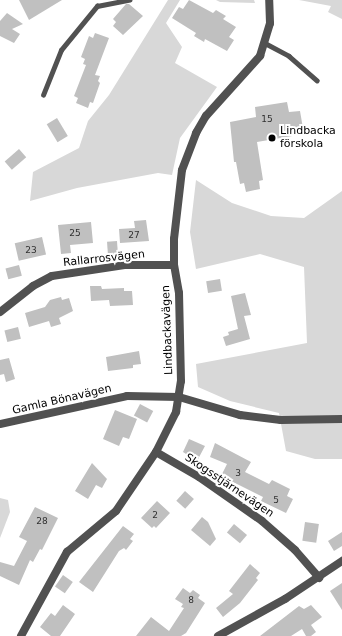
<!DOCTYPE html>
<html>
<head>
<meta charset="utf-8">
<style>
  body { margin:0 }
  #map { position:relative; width:342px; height:636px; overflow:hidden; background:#fff; font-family:"DejaVu Sans",sans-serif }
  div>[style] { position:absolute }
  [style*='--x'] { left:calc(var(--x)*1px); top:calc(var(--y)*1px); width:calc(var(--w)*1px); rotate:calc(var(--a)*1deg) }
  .green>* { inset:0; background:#d8d8d8 }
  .building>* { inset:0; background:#c0c0c0; transform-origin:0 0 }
  .lane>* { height:4.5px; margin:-2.25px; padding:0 2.25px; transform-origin:2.25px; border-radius:2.25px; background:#515151 }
  .street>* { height:8px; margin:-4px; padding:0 4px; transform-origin:4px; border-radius:4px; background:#515151 }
  .dots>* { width:11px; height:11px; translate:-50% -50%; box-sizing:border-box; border:2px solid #fff; border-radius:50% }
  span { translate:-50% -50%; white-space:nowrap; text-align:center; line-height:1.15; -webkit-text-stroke:4px #fff; paint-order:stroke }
  .number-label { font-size:9px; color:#303030 }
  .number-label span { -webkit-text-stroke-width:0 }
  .poi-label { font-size:11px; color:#000 }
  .left { translate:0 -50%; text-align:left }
  .street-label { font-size:11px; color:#000 }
</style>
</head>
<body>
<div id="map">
  <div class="green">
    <i style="clip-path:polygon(168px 0,180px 0,166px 23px,182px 47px,175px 63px,217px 87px,180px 138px,172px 175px,158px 173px,77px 188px,30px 201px,33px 172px,79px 148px,88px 121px,109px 95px)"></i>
    <i style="clip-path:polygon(216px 0,254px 0,255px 3px,220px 2px)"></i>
    <i style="clip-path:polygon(299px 0,342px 0,342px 19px,328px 12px,331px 6px)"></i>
    <i style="clip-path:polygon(196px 180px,232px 203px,271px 216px,304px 218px,342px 191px,342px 459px,315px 459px,286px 451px,279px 413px,230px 401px,198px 387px,196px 364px,307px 343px,304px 267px,260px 254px,196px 269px,190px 232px)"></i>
    <i style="clip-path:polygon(0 498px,8px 500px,10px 512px,0 538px)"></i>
  </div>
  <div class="building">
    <i style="clip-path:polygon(19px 0,62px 0,29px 20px)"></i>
    <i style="clip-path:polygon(189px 0,213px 13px,216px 10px,226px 16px,223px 19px,236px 27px,229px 37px,234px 40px,227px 51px,205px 39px,204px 42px,194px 36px,196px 33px,172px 18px,179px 7px,183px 9px)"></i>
    <i style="clip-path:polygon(126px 4px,129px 4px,143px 16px,123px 35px,113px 26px,116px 22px,113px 19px)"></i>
    <i style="clip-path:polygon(7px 13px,23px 24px,12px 29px,20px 34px,14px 43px,0 36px,0 21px)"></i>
    <i style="clip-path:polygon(95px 33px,109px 38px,95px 75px,100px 76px,98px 81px,100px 83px,93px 103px,90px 102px,88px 108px,76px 103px,78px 98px,74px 96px,86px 65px,83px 64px,85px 59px,81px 57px,89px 36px,93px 38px)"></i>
    <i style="clip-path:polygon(287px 102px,289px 112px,300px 111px,304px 134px,257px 142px,263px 180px,259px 181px,260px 189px,246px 192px,244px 183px,240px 184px,236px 162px,234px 162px,230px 122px,256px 117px,255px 107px)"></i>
    <i style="left:57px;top:118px;width:21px;height:12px;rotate:59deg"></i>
    <i style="left:19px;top:149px;width:11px;height:19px;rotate:49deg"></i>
    <i style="clip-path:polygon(146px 220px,149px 241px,120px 243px,119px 229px,135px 228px,134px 221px)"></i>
    <i style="clip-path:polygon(91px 222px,93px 243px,70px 245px,71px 253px,61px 254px,58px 225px)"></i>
    <i style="left:42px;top:237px;width:18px;height:28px;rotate:77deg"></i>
    <i style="left:117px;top:241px;width:15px;height:10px;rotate:86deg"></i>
    <i style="left:19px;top:265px;width:11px;height:14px;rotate:75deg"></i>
    <i style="left:220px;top:279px;width:12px;height:14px;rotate:81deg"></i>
    <i style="clip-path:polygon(90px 286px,101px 286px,102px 289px,124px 288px,124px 291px,132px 291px,133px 305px,110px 306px,109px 300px,91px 301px)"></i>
    <i style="clip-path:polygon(245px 293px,251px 315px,244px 316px,250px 339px,226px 346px,223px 337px,229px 335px,228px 332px,238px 329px,231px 296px)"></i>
    <i style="clip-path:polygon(61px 297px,62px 300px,69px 298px,73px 311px,59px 318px,61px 324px,51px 327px,49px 321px,29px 327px,25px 313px,45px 307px,50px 300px)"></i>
    <i style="left:18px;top:327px;width:12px;height:14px;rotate:76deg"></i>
    <i style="clip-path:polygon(139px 351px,141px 364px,133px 365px,133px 368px,108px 371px,106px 357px)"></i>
    <i style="clip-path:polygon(9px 358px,15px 379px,6px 382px,4px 374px,0 375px,0 360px)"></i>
    <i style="left:140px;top:404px;width:15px;height:13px;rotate:28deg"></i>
    <i style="clip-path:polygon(115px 410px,137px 419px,129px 439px,123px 437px,119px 446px,103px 439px)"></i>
    <i style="clip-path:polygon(189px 439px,205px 446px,197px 461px,183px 452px)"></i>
    <i style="clip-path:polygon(215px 443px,251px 462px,245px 472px,269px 484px,272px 480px,290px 489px,287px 496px,293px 499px,286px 513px,261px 501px,263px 497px,221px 476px,227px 464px,210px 457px)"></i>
    <i style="clip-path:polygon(92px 463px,107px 479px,102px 488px,96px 485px,88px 499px,75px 491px)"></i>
    <i style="left:185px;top:491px;width:12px;height:13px;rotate:42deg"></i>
    <i style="clip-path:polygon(157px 501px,170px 513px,156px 528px,154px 526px,152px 528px,141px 518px)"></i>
    <i style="clip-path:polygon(35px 507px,58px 518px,42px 550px,40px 549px,33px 562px,30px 560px,19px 585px,0 576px,0 562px,14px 566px,27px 541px,19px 537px)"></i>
    <i style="clip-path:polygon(202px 517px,208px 522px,216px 539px,210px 546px,191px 530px)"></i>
    <i style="left:305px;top:522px;width:14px;height:19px;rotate:8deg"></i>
    <i style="left:234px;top:524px;width:17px;height:11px;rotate:40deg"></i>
    <i style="clip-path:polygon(123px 526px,134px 534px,130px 539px,133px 541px,126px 550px,124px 548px,119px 551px,93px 592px,79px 582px)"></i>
    <i style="clip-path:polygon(342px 532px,342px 546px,334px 551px,328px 541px)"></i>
    <i style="clip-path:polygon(250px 564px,260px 573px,256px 578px,258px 580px,240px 603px,223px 617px,216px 608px,233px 594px,229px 591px)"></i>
    <i style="left:63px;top:575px;width:12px;height:14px;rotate:35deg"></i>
    <i style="clip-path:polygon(342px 583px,342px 610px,330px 591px)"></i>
    <i style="clip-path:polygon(183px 588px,190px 593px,193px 590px,200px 595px,198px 598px,205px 603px,186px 633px,181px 636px,136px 636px,151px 617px,169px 631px,184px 608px,181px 607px,183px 604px,175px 599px)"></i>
    <i style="clip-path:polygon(63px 605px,75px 614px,60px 636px,51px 636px,40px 627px,51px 613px,55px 616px)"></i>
    <i style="clip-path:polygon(311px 605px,322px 617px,311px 625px,316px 632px,311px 636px,306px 636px,302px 629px,291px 636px,260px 636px,299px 606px,304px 609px)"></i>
  </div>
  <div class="lane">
    <i style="--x:265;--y:43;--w:27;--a:28"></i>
    <i style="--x:289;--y:56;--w:37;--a:41"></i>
    <i style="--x:43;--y:95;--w:48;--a:-68.2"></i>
    <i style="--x:61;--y:50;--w:57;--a:-50.7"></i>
    <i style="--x:97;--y:6;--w:33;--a:-11"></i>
  </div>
  <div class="street">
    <i style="--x:0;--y:312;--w:42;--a:-38.2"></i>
    <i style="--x:33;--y:286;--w:21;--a:-28"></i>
    <i style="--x:52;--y:276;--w:75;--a:-8.5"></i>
    <i style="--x:126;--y:265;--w:48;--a:0"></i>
    <i style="--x:0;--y:424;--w:130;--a:-12.4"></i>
    <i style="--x:127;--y:396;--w:52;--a:1.1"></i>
    <i style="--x:179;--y:397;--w:64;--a:16.4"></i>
    <i style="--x:240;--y:415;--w:41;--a:7"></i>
    <i style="--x:281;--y:420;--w:61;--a:-0.9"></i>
    <i style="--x:156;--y:452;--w:50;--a:30.2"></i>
    <i style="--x:199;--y:477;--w:77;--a:34.9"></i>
    <i style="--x:262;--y:521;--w:44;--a:41.3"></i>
    <i style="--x:295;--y:550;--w:37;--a:49"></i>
    <i style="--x:21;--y:636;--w:96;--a:-61.3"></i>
    <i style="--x:67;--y:552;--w:64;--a:-39.9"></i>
    <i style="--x:116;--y:511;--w:71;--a:-55.9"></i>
    <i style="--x:156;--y:452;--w:45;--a:-63.4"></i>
    <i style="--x:176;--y:412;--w:31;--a:-81"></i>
    <i style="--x:181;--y:381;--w:88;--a:-91.3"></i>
    <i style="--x:179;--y:293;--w:28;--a:-100"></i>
    <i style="--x:174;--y:265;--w:26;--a:-90"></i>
    <i style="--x:174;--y:239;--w:69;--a:-83.4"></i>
    <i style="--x:182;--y:170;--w:40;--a:-69"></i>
    <i style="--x:196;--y:133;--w:20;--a:-60"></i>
    <i style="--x:206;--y:116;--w:81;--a:-48"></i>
    <i style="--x:260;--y:56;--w:34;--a:-73"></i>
    <i style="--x:270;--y:23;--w:23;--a:-92"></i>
    <i style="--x:218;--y:636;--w:77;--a:-28.9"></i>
    <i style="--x:285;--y:599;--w:69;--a:-33.7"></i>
  </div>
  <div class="dots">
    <i style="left:272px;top:138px;background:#000"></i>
  </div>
  <div class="number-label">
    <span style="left:267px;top:119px">15</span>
    <span style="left:75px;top:233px">25</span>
    <span style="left:134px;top:235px">27</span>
    <span style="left:31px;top:250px">23</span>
    <span style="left:238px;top:473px">3</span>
    <span style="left:276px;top:500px">5</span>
    <span style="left:155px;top:515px">2</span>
    <span style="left:42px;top:521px">28</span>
    <span style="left:191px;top:600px">8</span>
  </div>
  <div class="poi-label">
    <span class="left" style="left:280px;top:138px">Lindbacka<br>förskola</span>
  </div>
  <div class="street-label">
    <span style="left:104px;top:259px;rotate:-6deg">Rallarrosvägen</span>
    <span style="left:168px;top:330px;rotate:-92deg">Lindbackavägen</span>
    <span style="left:62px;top:400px;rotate:-13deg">Gamla Bönavägen</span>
    <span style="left:229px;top:486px;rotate:34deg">Skogsstjärnevägen</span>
  </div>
</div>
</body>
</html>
